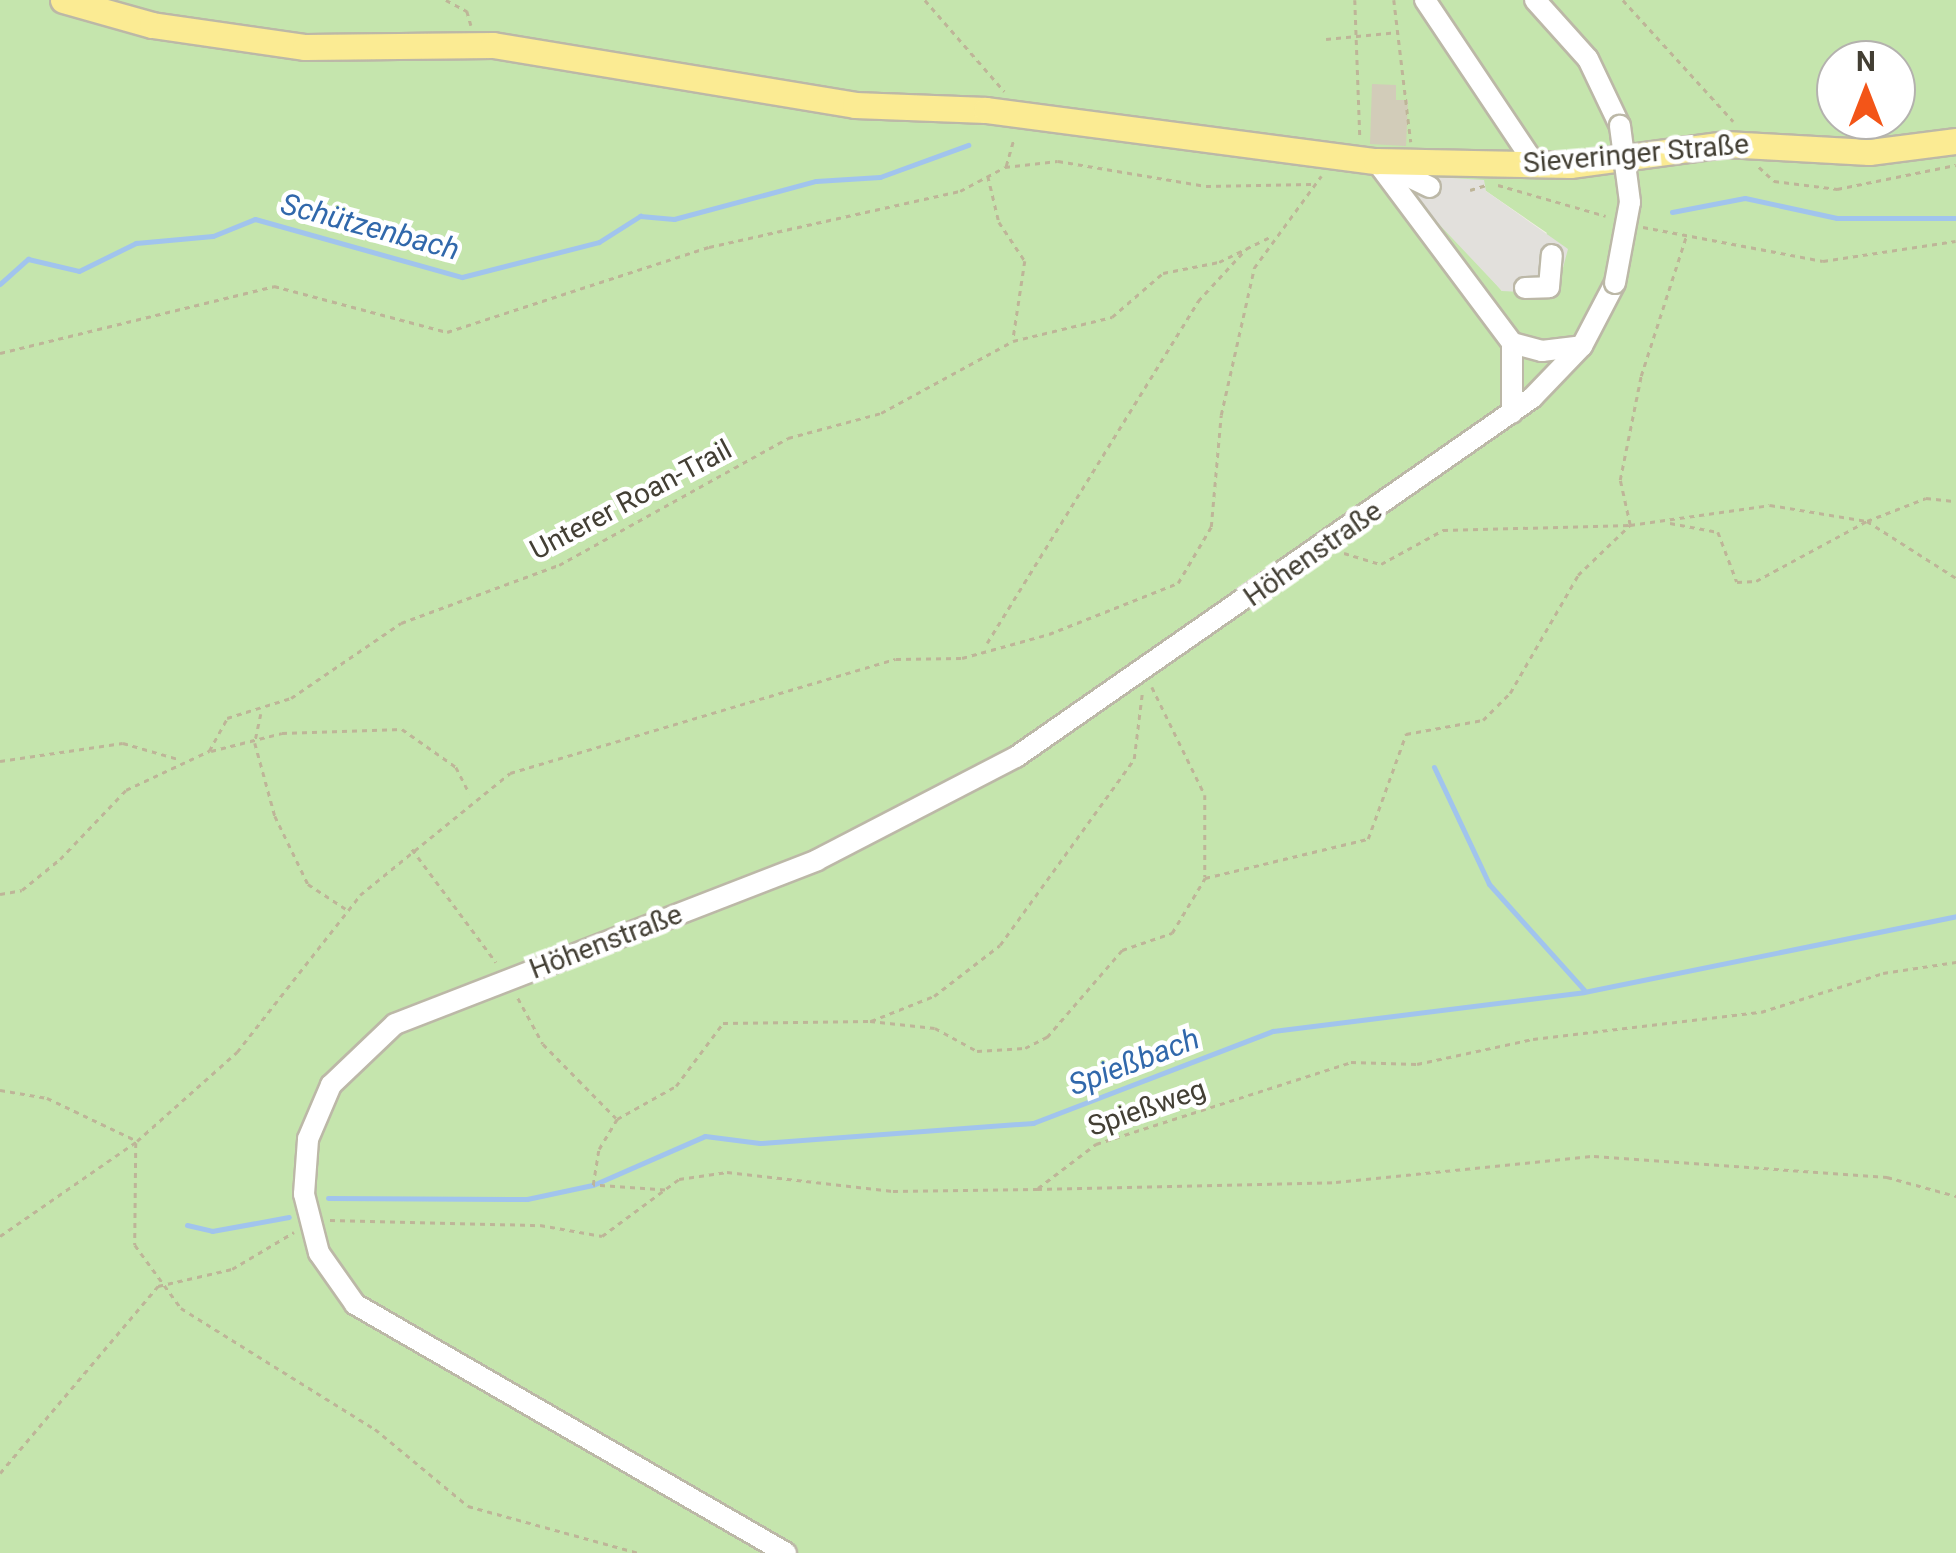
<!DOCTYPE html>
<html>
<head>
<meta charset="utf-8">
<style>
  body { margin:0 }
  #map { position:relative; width:1956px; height:1553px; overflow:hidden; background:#f1efe4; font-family:Roboto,sans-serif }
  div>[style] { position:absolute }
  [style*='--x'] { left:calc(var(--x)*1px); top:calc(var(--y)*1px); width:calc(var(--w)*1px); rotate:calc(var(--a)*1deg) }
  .green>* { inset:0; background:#c5e5ad }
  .parking>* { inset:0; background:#e2e0dc }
  .stream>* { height:5px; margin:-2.5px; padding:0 2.5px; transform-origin:2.5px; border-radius:2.5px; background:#a1c4ed }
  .building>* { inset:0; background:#d2ccb9 }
  .path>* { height:2.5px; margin-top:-1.25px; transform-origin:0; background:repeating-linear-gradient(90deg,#beb598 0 5px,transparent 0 10px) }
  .roads { filter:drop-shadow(2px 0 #bcb8a7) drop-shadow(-2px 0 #bcb8a7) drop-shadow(0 2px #bcb8a7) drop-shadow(0 -2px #bcb8a7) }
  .minor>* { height:20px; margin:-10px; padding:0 10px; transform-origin:10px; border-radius:10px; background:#fff }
  .major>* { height:25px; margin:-12.5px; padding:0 12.5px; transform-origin:12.5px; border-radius:12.5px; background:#fbeb93 }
  .bridges { filter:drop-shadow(2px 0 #bcb8a7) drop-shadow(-2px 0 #bcb8a7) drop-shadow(0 2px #bcb8a7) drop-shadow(0 -2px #bcb8a7) }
  .minor-bridge>* { height:20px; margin:-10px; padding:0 10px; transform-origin:10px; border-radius:10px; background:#fff }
  span { translate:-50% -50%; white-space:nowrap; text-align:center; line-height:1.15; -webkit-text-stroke:9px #fff; paint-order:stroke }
  .street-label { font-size:28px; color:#433f34 }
  .water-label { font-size:30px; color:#3168ab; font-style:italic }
  .north { position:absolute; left:1816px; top:40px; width:100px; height:100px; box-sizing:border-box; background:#fff; border:2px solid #b4b2ae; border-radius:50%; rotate:0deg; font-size:28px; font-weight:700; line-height:40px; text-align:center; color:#433f34 }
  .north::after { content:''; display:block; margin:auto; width:35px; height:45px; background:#f35518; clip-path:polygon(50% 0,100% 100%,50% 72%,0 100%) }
</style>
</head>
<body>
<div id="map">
  <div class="green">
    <i style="clip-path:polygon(evenodd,0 0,1956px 0,1956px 1553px,0 1553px,0 0,1836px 60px,1896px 60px,1896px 120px,1836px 120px,1836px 60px,0 0,1486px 191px,1547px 233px,1502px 291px,1418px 194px,1486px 191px)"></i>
  </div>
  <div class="parking">
    <i style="clip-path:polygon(1420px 176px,1484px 180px,1486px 191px,1568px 249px,1556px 294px,1502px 291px,1402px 185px)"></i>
  </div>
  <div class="stream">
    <i style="--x:1672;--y:212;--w:74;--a:-10.9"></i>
    <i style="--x:1745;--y:198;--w:94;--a:12.3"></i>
    <i style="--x:1837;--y:218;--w:119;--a:0"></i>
    <i style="--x:0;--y:284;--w:38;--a:-42"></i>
    <i style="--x:28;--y:259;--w:52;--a:13.2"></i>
    <i style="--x:79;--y:271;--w:64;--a:-26.2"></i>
    <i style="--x:136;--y:243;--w:77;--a:-5.2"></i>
    <i style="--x:213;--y:236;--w:45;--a:-22"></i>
    <i style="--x:255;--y:219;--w:215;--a:15.7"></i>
    <i style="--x:462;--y:277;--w:141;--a:-14.3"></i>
    <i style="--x:599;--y:242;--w:49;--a:-32.4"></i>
    <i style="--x:640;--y:216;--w:34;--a:5"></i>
    <i style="--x:674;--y:219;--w:147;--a:-15"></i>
    <i style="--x:816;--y:181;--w:64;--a:-3.6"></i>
    <i style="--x:880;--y:177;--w:94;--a:-20"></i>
    <i style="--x:1434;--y:767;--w:129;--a:64.8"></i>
    <i style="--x:1489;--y:884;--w:142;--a:48.1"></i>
    <i style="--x:328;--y:1198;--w:199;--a:0.3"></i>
    <i style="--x:527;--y:1199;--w:67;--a:-12"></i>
    <i style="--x:593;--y:1185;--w:122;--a:-23.6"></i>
    <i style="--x:705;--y:1136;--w:55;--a:7.3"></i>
    <i style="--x:760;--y:1143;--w:274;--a:-4.2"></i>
    <i style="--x:1033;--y:1123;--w:257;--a:-21"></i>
    <i style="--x:1273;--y:1031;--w:313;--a:-7.1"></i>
    <i style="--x:1584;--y:992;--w:380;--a:-11.5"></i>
    <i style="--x:187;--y:1225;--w:26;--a:13"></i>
    <i style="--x:212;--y:1231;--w:78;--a:-10.3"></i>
  </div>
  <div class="building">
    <i style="clip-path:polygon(1372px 84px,1396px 85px,1396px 100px,1408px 100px,1406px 146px,1370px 144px)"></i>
  </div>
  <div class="path">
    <i style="--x:446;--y:0;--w:24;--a:28"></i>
    <i style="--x:467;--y:11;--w:15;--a:74"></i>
    <i style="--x:925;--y:0;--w:121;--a:49"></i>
    <i style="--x:1355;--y:0;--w:138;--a:87.9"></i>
    <i style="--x:1394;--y:0;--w:143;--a:83.2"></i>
    <i style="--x:1623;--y:0;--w:164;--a:47.7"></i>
    <i style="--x:1326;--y:39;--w:73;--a:-5.5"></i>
    <i style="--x:1006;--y:166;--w:29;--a:-74"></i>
    <i style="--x:1759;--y:167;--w:21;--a:43"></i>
    <i style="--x:1774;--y:181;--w:64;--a:7.2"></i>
    <i style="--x:1837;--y:189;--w:121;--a:-11.4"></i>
    <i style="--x:988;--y:176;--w:47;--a:76.6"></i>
    <i style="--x:999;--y:222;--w:47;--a:56.3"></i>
    <i style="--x:1025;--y:261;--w:80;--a:98.6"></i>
    <i style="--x:1498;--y:185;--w:112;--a:16"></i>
    <i style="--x:1470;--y:190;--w:17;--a:-17"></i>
    <i style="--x:1643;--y:227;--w:183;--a:10.7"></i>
    <i style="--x:1823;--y:261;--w:134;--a:-8.6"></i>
    <i style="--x:0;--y:353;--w:282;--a:-13.7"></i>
    <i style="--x:274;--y:286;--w:179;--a:14.9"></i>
    <i style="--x:447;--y:332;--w:275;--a:-18"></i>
    <i style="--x:709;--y:247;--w:257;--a:-12.6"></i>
    <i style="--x:960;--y:191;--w:51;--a:-28.1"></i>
    <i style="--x:1005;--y:167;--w:53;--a:-6.5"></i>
    <i style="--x:1058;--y:161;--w:150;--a:9.6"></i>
    <i style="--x:1206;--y:186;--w:105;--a:-1.1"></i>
    <i style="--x:1670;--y:523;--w:49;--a:10.6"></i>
    <i style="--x:1718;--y:532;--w:53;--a:69.2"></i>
    <i style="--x:1737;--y:582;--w:19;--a:-3"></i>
    <i style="--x:1756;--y:581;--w:126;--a:-28.4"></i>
    <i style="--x:1867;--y:521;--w:63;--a:-21.3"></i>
    <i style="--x:1926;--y:498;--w:30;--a:6"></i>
    <i style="--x:1344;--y:553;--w:39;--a:17"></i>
    <i style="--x:1381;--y:564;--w:71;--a:-28.7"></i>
    <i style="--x:1443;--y:530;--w:187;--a:-1.5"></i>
    <i style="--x:1630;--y:525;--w:141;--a:-8.1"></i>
    <i style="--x:1770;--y:505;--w:98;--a:9.4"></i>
    <i style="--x:1867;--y:521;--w:106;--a:32.6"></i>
    <i style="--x:987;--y:643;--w:402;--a:-58.3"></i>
    <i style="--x:1198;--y:301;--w:71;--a:-47.3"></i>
    <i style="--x:1152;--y:687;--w:120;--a:63.9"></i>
    <i style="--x:1205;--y:795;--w:82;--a:90"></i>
    <i style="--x:261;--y:714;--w:30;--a:102"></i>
    <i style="--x:255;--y:743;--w:76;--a:74.7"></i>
    <i style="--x:275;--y:816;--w:76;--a:64.1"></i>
    <i style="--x:308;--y:884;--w:45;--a:33.3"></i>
    <i style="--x:211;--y:751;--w:73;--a:-14.2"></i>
    <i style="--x:282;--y:733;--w:120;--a:-1.9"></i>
    <i style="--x:402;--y:729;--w:66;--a:35.1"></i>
    <i style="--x:456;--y:767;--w:30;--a:63"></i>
    <i style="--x:0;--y:761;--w:124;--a:-8.3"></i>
    <i style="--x:123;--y:743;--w:57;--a:16.2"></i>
    <i style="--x:412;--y:849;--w:141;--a:53.4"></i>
    <i style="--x:0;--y:894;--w:22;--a:-10"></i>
    <i style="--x:22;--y:890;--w:49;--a:-39.2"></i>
    <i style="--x:60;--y:859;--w:95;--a:-46.3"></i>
    <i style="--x:126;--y:790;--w:92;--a:-25.2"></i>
    <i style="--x:209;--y:751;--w:38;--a:-61"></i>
    <i style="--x:227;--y:718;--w:67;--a:-17.4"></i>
    <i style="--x:291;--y:698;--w:133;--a:-34.3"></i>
    <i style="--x:401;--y:623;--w:168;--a:-20.2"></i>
    <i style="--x:559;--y:565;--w:262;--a:-29"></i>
    <i style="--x:788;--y:438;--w:96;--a:-15"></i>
    <i style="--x:881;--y:413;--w:150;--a:-28.6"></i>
    <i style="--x:1013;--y:341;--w:102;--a:-13.6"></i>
    <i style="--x:1112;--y:317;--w:67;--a:-40.8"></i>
    <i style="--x:1163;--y:273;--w:57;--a:-11.1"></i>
    <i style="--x:1219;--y:262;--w:57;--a:-26.1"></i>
    <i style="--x:518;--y:998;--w:52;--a:61.5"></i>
    <i style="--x:543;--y:1044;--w:104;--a:45.4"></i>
    <i style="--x:871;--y:1021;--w:68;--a:-21.6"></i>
    <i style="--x:934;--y:996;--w:83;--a:-37.7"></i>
    <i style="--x:1000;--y:945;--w:229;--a:-54.2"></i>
    <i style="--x:1134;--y:759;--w:65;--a:-83"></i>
    <i style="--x:0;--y:1090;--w:48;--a:9.7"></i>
    <i style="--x:47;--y:1098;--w:98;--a:25.5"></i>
    <i style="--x:136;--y:1143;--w:102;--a:90.6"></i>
    <i style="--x:135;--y:1245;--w:78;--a:53.9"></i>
    <i style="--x:181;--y:1308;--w:229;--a:32"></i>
    <i style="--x:375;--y:1429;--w:121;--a:39.6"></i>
    <i style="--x:468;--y:1506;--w:177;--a:15.4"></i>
    <i style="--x:1038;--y:1188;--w:73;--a:-37.2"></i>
    <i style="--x:1096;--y:1144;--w:268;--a:-17.8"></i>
    <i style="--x:1351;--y:1062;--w:66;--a:1.7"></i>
    <i style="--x:1417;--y:1064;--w:119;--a:-12.2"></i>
    <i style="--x:1533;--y:1039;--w:230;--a:-6.8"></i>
    <i style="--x:1761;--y:1012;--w:128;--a:-17.7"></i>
    <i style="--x:1883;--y:973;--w:74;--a:-8.6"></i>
    <i style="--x:665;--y:1190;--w:72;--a:-176"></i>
    <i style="--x:593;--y:1185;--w:36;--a:-81"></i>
    <i style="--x:599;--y:1149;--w:35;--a:-59"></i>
    <i style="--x:617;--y:1119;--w:68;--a:-29.2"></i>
    <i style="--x:676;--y:1086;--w:79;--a:-53.3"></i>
    <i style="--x:723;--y:1023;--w:147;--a:-0.8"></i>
    <i style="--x:870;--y:1021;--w:65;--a:6.1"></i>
    <i style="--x:935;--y:1028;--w:48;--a:28.7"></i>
    <i style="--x:977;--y:1051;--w:48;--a:-3.6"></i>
    <i style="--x:1025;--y:1048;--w:25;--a:-27"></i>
    <i style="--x:1047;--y:1037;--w:115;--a:-49.2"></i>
    <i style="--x:1122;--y:950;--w:53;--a:-18.8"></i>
    <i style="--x:1172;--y:933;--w:64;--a:-59"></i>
    <i style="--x:1205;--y:878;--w:168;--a:-13.5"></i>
    <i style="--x:1368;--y:839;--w:112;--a:-70.1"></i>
    <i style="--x:1406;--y:734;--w:78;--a:-10.3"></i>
    <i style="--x:1483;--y:720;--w:38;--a:-45"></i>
    <i style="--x:1510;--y:693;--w:136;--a:-60"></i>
    <i style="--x:1578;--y:575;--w:72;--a:-43.9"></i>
    <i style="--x:1630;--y:525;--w:46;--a:-102.5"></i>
    <i style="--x:1620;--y:480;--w:106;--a:-78.6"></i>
    <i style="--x:1641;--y:376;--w:146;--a:-72.1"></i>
    <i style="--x:330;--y:1220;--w:210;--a:1.4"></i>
    <i style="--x:540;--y:1225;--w:63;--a:10.1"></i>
    <i style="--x:602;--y:1236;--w:96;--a:-36.5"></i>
    <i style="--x:679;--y:1179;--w:49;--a:-8.3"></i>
    <i style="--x:727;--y:1172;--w:167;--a:6.5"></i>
    <i style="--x:893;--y:1191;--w:144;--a:-0.8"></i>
    <i style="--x:1037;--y:1189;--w:299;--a:-1.3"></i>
    <i style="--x:1336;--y:1182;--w:259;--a:-5.8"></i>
    <i style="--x:1594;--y:1156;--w:294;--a:4.1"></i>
    <i style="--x:1887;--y:1177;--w:72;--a:15.4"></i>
    <i style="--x:0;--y:1236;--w:167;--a:-34.7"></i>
    <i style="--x:137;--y:1141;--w:134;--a:-41.7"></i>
    <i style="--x:237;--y:1052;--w:199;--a:-51.9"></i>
    <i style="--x:360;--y:895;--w:193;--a:-39.1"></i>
    <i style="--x:510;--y:773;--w:402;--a:-16.5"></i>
    <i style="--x:896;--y:659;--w:66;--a:-0.9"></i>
    <i style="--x:962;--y:658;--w:90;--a:-15.4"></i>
    <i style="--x:1049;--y:634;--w:139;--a:-21.6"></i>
    <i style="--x:1178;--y:583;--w:65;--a:-59.5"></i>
    <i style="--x:1211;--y:527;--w:112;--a:-84.9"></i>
    <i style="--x:1221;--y:415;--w:151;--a:-77.3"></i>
    <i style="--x:1254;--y:268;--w:114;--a:-53.9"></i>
    <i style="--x:0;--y:1473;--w:245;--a:-49.8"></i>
    <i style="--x:158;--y:1286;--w:76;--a:-12.9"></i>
    <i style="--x:232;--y:1269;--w:72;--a:-30.8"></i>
  </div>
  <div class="roads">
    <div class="minor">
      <i style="--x:1425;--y:0;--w:200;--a:56.2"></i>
      <i style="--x:1535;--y:0;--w:79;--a:48.1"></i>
      <i style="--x:1588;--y:59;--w:74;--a:64.5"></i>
      <i style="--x:1376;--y:161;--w:227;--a:53.2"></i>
      <i style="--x:1512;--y:343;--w:70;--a:90"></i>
      <i style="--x:1382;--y:164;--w:53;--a:25.6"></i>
      <i style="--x:1525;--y:288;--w:24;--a:-2"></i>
      <i style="--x:1549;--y:287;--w:32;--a:-85"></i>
      <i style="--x:1512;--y:343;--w:31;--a:15"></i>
      <i style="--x:1542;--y:351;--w:40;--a:-7.1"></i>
      <i style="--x:786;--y:1553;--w:498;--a:-150"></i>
      <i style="--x:355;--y:1304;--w:62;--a:-125.2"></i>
      <i style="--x:319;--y:1253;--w:61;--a:-104.3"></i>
      <i style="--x:304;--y:1194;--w:55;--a:-85.8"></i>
      <i style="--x:308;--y:1139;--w:59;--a:-66.9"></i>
      <i style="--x:331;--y:1085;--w:88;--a:-43.6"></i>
      <i style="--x:395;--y:1024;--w:453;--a:-21.2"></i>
      <i style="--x:817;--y:860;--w:224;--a:-27.4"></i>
      <i style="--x:1016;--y:757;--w:629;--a:-34.83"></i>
      <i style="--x:1532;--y:398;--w:72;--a:-46.1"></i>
      <i style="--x:1582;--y:346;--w:71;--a:-62.4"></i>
    </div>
    <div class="major">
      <i style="--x:63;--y:0;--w:92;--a:15.7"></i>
      <i style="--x:152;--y:25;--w:155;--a:8.2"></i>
      <i style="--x:305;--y:47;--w:188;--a:-0.6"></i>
      <i style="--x:493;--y:45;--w:367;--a:9.4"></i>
      <i style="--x:855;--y:105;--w:131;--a:2.2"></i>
      <i style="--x:986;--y:110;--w:393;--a:7.5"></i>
      <i style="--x:1376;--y:161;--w:194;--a:1.2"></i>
      <i style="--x:1570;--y:165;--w:156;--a:-7.7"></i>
      <i style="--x:1725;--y:144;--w:144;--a:3.2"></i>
      <i style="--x:1869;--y:152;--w:88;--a:-7.2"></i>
    </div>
  </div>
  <div class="bridges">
    <div class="minor-bridge">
      <i style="--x:1615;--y:283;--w:82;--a:-79.5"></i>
      <i style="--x:1630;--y:202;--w:77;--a:-97.5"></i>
    </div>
  </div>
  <div class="street-label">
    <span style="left:1636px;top:154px;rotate:-5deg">Sieveringer Straße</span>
    <span style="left:631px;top:500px;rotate:-28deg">Unterer Roan-Trail</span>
    <span style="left:1313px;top:554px;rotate:-35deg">Höhenstraße</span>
    <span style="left:606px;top:942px;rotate:-21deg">Höhenstraße</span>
    <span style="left:1147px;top:1108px;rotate:-19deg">Spießweg</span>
  </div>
  <div class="water-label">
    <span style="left:370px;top:227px;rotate:15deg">Schützenbach</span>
    <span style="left:1134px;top:1062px;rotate:-21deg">Spießbach</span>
  </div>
  <div class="north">N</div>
</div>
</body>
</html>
